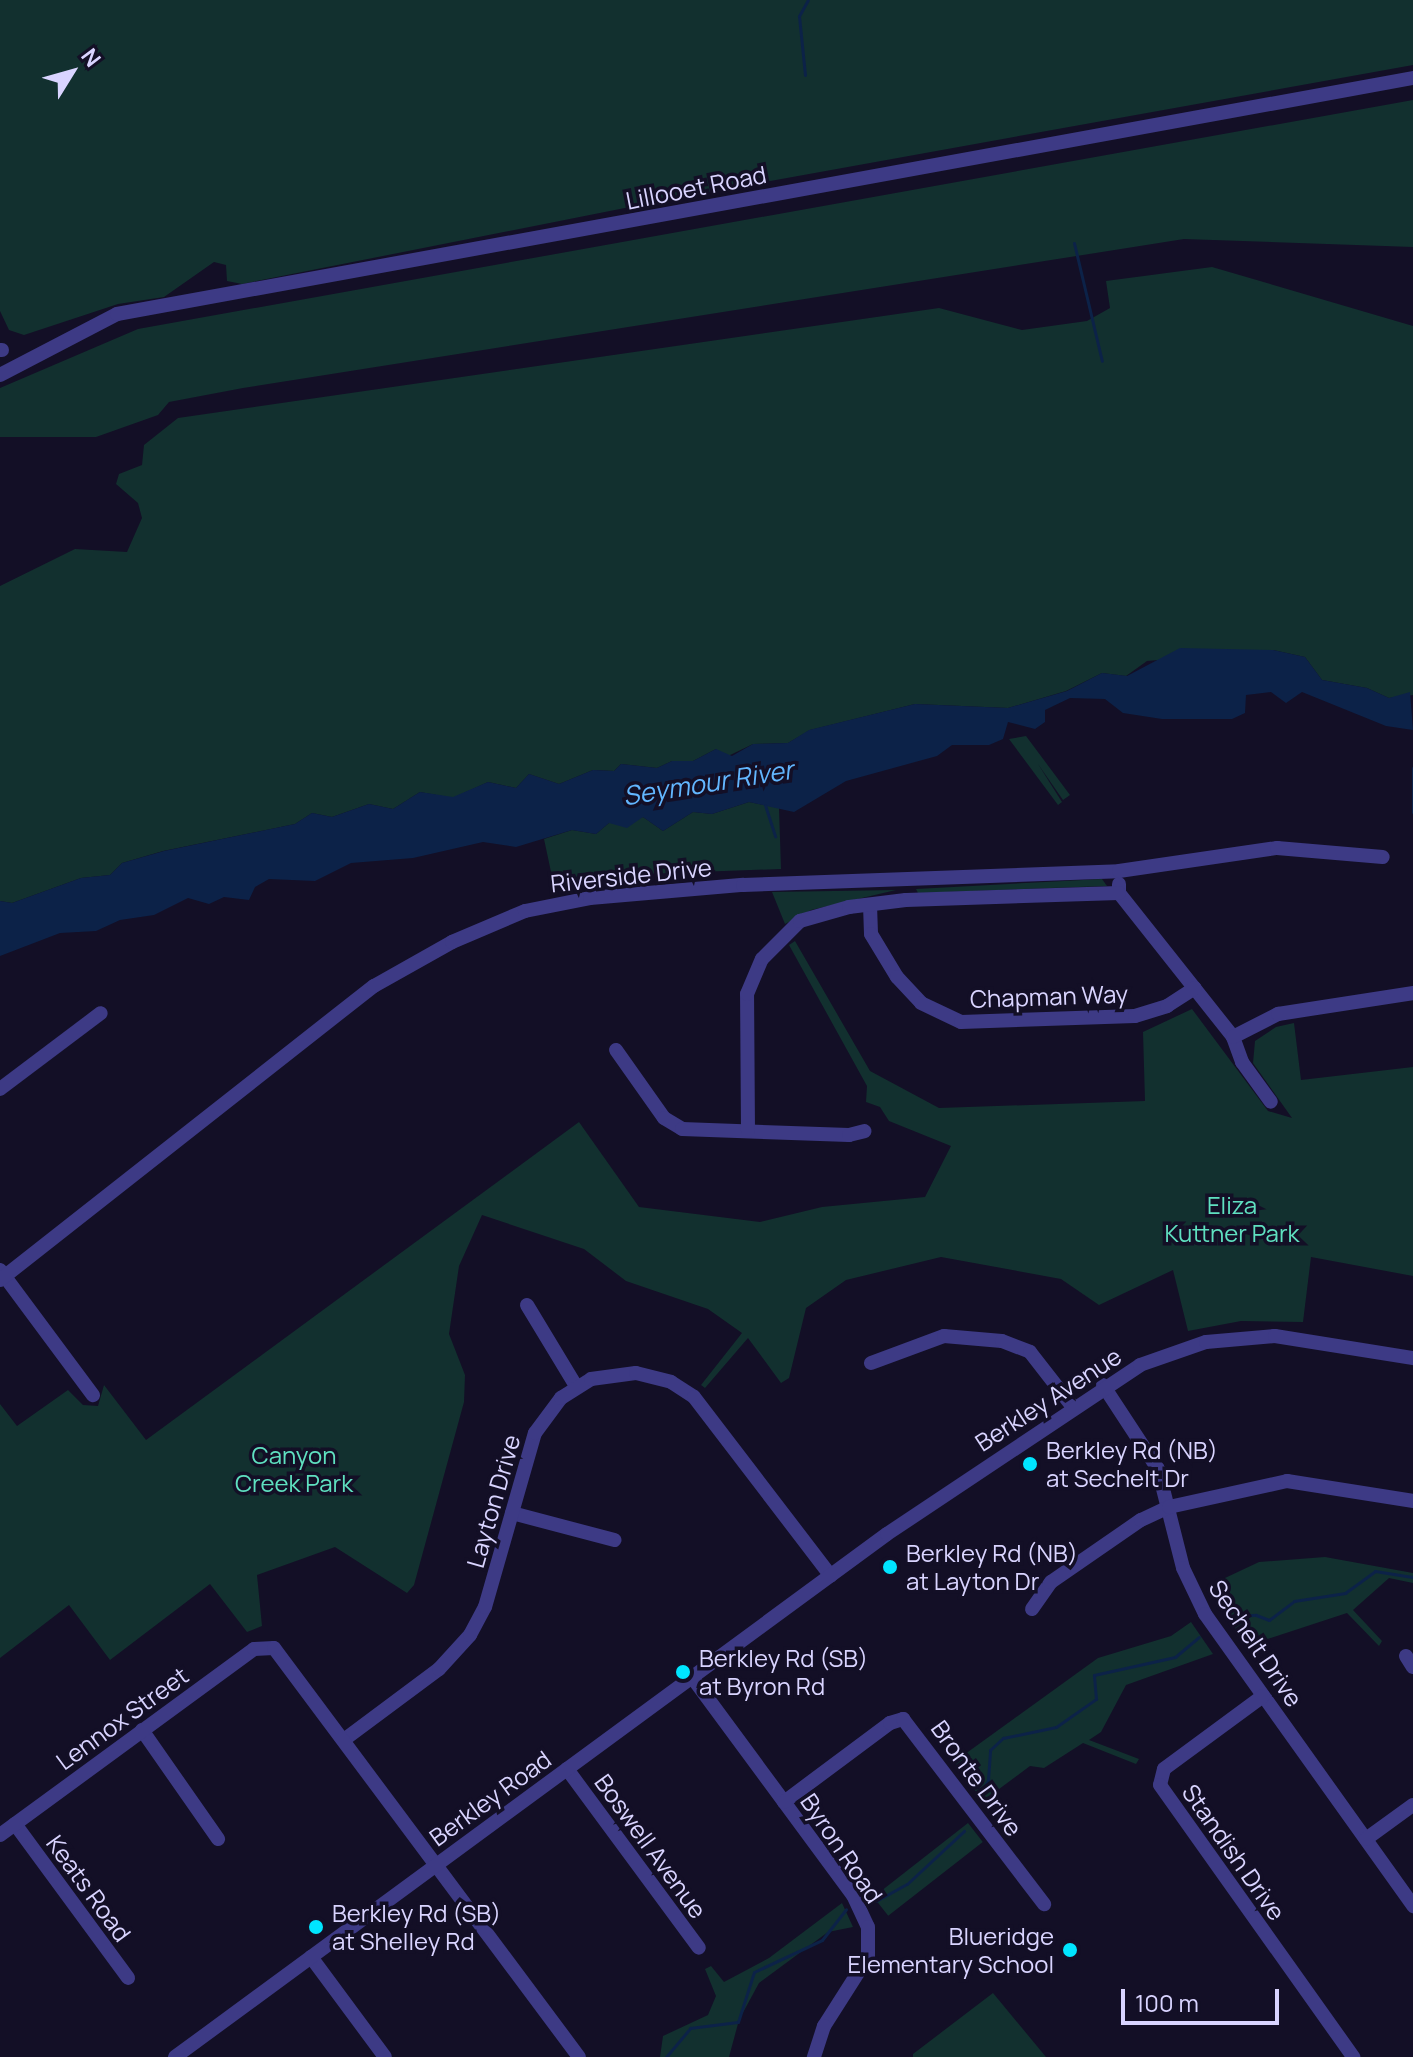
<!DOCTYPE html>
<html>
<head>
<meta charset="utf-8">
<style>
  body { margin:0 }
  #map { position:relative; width:1413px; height:2057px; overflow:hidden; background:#130f26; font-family:Manrope,sans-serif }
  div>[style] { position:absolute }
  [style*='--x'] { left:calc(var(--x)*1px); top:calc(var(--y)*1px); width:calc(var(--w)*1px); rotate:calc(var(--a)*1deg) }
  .green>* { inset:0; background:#12302f; transform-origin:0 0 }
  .water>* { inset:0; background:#0c2248 }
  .stream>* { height:3px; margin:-1.5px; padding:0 1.5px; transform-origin:1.5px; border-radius:1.5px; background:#0c2248 }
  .minor>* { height:14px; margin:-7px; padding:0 7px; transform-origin:7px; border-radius:7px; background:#3d3a85 }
  .dots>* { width:22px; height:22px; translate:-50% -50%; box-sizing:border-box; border:4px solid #130f26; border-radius:50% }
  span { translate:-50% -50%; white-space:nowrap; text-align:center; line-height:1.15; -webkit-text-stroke:7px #130f26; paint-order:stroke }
  .street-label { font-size:24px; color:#d9d4ff }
  .park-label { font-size:24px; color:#5fe0c0 }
  .poi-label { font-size:24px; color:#d9d4ff }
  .left { translate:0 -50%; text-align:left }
  .right { translate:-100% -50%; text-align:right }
  .water-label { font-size:26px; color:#62b6ff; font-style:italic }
  .north { position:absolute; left:32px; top:32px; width:80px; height:80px; -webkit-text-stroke:6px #130f26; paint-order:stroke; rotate:53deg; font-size:22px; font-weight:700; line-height:32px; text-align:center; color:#d9d4ff }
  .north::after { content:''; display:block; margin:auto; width:28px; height:36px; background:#d9d4ff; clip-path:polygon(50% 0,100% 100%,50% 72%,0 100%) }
  .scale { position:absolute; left:1121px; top:1989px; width:158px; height:36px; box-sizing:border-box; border:4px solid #d9d4ff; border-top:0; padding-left:10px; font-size:24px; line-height:28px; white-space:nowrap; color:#d9d4ff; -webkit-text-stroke:6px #130f26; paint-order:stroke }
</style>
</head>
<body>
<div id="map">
  <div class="green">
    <i style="clip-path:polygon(0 0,1413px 0,1413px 65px,670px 199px,242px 284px,227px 281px,226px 265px,214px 262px,164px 297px,118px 304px,24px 335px,9px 330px,0 311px)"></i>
    <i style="clip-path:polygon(1413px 100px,1413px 247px,1184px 239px,243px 388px,169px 402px,158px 415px,96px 437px,0 437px,0 388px,138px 329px)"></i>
    <i style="clip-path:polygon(1212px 267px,1413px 326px,1413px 695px,1389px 698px,1367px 688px,1322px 680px,1305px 657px,1273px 650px,1147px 661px,1126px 676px,1102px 673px,1066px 691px,1008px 708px,915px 704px,810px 730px,788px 743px,753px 744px,726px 757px,716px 749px,693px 761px,672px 761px,657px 768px,621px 764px,614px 771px,593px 770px,559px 784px,529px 774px,516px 788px,488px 782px,453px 798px,420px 792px,393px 809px,369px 804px,332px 817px,312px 813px,295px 824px,163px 851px,122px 863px,110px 875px,81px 878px,12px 903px,0 901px,0 586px,75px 549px,127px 552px,142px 518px,138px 503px,116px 484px,119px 474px,142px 465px,144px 445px,178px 418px,939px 308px,1022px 330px,1087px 321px,1110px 308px,1106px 281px)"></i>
    <i style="clip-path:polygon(1026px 736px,1070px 795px,1063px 800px,1038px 764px,1062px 802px,1058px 805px,1009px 739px)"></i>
    <i style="clip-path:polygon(749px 802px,779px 808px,781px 869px,643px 874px,554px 886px,544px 839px,572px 830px,596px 834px,609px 823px,643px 817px,663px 831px,693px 812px,712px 814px)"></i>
    <i style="clip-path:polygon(1102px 879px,1107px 886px,918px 893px,916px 889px)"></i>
    <i style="clip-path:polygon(896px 890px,811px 910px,785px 924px,772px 892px)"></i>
    <i style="clip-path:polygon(795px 941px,870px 1071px,939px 1108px,1145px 1101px,1143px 1032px,1192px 1009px,1268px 1111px,1292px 1118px,1253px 1063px,1255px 1041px,1276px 1027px,1294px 1023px,1301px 1080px,1413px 1067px,1413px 1276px,1311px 1257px,1303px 1322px,1241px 1321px,1188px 1331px,1173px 1270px,1099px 1305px,1061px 1279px,941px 1257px,846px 1280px,806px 1308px,789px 1378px,781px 1383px,748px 1338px,705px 1388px,701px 1385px,742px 1333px,708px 1309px,626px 1281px,584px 1249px,482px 1215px,459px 1266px,449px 1334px,465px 1375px,464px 1402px,414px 1585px,407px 1593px,335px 1547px,257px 1575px,262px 1626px,247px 1632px,210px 1584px,110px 1660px,69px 1605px,0 1658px,0 1404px,17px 1426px,68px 1390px,83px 1405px,98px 1406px,104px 1385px,146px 1440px,579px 1122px,639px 1207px,760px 1222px,822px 1207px,925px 1197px,951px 1146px,889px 1121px,880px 1107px,866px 1102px,867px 1086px,789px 945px)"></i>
    <i style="clip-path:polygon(1325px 1557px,1413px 1573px,1413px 1583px,1389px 1578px,1353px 1610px,1382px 1641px,1379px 1646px,1347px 1613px,1246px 1646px,1208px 1586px,1259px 1562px)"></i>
    <i style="clip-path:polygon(1191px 1622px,1213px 1654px,1126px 1685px,1101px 1732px,1089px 1740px,1139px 1759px,1136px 1764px,1083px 1743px,1044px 1768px,1030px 1766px,983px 1801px,954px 1762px,1098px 1658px,1171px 1636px)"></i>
    <i style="left:968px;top:1823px;width:24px;height:120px;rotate:52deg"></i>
    <i style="clip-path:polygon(842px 1903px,853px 1927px,828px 1932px,759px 1983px,739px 2020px,729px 2057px,660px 2057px,663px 2036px,708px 2015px,716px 1996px,705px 1969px,711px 1966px,724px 1982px,769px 1958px)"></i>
    <i style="clip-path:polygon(993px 1993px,1046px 2057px,913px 2057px,913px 2054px)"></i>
  </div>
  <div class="water">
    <i style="clip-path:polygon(1180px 648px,1273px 650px,1305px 657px,1322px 680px,1367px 688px,1389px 698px,1410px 692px,1413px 730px,1386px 726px,1302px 692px,1286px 703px,1271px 692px,1246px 695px,1245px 713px,1232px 719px,1162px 719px,1123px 713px,1105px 699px,1070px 698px,1045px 710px,1045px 722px,1035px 729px,1008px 722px,1003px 739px,989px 745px,952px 745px,937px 756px,846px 781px,794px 812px,749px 802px,712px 814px,693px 812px,663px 831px,643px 817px,627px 828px,609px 823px,596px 834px,572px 830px,516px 847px,483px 842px,413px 858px,351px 863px,315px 881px,269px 879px,255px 887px,249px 900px,224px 897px,209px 904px,188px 898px,154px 915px,120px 920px,96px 931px,60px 933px,0 956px,0 901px,12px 903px,81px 878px,110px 875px,122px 863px,164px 851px,295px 824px,312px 813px,332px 817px,369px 804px,393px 809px,420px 792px,453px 797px,488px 782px,516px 788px,529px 774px,559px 784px,593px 770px,614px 771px,621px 764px,657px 768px,672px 761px,693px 761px,716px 749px,732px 756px,753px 744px,788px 743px,809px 730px,915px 704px,1008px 708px,1067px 691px,1102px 673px,1127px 676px)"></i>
  </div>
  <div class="stream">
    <i style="--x:805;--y:75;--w:59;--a:-95.8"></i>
    <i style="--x:799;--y:16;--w:18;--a:-61"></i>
    <i style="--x:1074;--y:243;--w:121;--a:76.7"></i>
    <i style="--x:1413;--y:768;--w:44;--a:90"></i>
    <i style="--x:765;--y:805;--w:33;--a:72"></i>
    <i style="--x:1231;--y:1617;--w:25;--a:-5"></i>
    <i style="--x:1256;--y:1615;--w:14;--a:21"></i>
    <i style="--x:1269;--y:1620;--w:31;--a:-37"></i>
    <i style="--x:1294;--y:1601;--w:52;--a:-8.9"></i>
    <i style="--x:1345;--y:1593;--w:37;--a:-36"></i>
    <i style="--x:1375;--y:1571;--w:38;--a:9"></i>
    <i style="--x:982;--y:1791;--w:13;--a:-61"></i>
    <i style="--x:988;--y:1780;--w:30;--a:-86"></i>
    <i style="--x:990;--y:1750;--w:18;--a:-43"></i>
    <i style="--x:1003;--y:1738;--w:54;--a:-11.7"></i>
    <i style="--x:1056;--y:1727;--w:49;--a:-35"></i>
    <i style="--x:1096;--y:1699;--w:24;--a:-95"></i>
    <i style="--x:1094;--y:1675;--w:83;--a:-12.5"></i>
    <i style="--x:1175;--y:1657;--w:31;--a:-40"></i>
    <i style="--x:876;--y:1901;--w:35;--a:-29"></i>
    <i style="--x:907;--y:1884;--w:78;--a:-42.9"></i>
    <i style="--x:666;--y:2057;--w:38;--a:-50"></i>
    <i style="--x:690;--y:2028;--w:48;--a:-7.1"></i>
    <i style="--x:738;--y:2022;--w:52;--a:-72.3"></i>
    <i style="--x:754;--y:1972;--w:75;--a:-25.2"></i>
    <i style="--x:822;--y:1940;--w:39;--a:-52"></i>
  </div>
  <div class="minor">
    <i style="--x:0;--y:350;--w:2;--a:0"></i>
    <i style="--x:0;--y:375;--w:132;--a:-27.5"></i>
    <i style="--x:117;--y:314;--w:1317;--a:-10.32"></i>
    <i style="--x:1119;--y:884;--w:9;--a:90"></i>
    <i style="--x:1119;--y:893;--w:184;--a:51.6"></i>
    <i style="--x:1233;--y:1037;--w:27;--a:70"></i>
    <i style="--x:1242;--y:1062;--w:49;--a:54.1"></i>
    <i style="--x:870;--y:905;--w:29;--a:88"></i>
    <i style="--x:871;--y:934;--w:50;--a:58.8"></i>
    <i style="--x:897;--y:977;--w:35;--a:47"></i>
    <i style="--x:921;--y:1003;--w:44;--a:25.4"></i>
    <i style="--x:961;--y:1022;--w:174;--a:-2"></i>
    <i style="--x:1135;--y:1016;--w:34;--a:-17"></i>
    <i style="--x:1167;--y:1006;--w:33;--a:-33"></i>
    <i style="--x:1233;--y:1037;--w:51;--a:-27.1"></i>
    <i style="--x:1278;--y:1014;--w:137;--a:-8.8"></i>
    <i style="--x:616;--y:1050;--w:83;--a:54.8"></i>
    <i style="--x:664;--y:1118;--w:21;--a:31"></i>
    <i style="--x:682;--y:1129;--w:167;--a:2.1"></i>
    <i style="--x:849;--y:1135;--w:16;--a:-14"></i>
    <i style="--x:0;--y:1089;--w:126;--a:-37"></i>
    <i style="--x:748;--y:1131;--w:137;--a:-90.4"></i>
    <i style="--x:747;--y:994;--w:38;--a:-67"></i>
    <i style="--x:762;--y:959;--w:54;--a:-45"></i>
    <i style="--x:800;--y:921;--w:51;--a:-15.9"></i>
    <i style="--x:849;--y:907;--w:57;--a:-7"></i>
    <i style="--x:906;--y:900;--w:213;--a:-1.9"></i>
    <i style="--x:0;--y:1270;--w:156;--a:53.4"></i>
    <i style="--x:0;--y:1280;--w:476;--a:-38.2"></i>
    <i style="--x:374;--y:986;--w:90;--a:-29.4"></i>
    <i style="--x:452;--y:942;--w:79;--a:-23"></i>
    <i style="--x:525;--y:911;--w:66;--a:-11.3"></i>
    <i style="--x:590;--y:898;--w:154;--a:-4.9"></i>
    <i style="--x:743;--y:885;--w:376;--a:-2.1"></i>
    <i style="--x:1119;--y:871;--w:160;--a:-8.3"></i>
    <i style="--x:1277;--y:848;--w:106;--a:4.9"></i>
    <i style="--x:527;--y:1305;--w:95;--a:58.8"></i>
    <i style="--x:871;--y:1363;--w:78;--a:-20.3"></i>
    <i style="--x:944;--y:1336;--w:58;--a:4.9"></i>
    <i style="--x:1002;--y:1341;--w:30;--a:21"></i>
    <i style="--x:1030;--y:1352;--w:68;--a:52.1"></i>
    <i style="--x:1103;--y:1385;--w:100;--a:56.8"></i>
    <i style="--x:1158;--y:1469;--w:102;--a:75.8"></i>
    <i style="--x:1183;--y:1568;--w:51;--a:64.4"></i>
    <i style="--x:1205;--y:1614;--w:359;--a:54.5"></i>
    <i style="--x:512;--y:1513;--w:106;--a:14.8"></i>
    <i style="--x:1032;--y:1609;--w:33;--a:-55"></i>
    <i style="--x:1051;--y:1582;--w:109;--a:-34.6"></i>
    <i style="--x:1141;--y:1520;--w:31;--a:-25"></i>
    <i style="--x:1169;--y:1507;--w:121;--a:-12.4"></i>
    <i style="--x:1287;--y:1481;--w:128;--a:9"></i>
    <i style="--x:1406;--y:1656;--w:13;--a:58"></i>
    <i style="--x:692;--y:1677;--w:271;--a:53.6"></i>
    <i style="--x:853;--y:1895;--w:35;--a:65"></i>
    <i style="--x:868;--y:1927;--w:30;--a:90"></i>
    <i style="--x:868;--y:1957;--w:82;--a:122.5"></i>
    <i style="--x:824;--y:2026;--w:33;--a:108"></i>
    <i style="--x:1263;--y:1696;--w:123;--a:143.6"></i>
    <i style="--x:1164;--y:1769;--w:16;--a:104"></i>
    <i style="--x:1160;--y:1785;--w:334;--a:54.6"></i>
    <i style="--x:142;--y:1730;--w:133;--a:55.1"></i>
    <i style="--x:345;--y:1739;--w:117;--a:-36.7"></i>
    <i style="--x:439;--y:1669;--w:46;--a:-47.6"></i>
    <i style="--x:470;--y:1635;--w:32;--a:-62"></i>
    <i style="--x:485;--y:1607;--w:181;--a:-74"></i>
    <i style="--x:535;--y:1433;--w:44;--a:-53.4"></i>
    <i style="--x:561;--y:1398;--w:36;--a:-32"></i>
    <i style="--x:591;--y:1379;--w:45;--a:-7.6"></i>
    <i style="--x:636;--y:1373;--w:36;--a:14"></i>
    <i style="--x:671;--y:1382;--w:27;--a:33"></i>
    <i style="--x:694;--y:1397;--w:225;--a:52.6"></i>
    <i style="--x:567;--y:1769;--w:222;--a:53.6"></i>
    <i style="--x:784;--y:1802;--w:132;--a:-36.7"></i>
    <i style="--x:890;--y:1723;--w:14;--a:-17"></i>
    <i style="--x:903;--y:1719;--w:233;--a:52.7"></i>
    <i style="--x:15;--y:1824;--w:191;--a:53.7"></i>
    <i style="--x:0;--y:1835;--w:315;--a:-36.2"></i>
    <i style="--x:254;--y:1649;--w:20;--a:-3"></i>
    <i style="--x:274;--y:1648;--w:510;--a:53.29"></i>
    <i style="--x:1366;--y:1839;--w:58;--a:-35.9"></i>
    <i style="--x:311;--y:1957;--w:124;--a:53.5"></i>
    <i style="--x:175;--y:2057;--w:883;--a:-36.3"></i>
    <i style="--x:887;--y:1534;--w:304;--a:-33.7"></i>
    <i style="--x:1140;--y:1365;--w:70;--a:-19.2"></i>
    <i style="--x:1206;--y:1342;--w:69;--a:-5"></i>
    <i style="--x:1275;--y:1336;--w:140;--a:9.1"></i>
  </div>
  <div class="dots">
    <i style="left:1030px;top:1464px;background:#00e5ff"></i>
    <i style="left:890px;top:1567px;background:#00e5ff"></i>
    <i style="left:683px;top:1672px;background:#00e5ff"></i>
    <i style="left:316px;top:1927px;background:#00e5ff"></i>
    <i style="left:1070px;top:1950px;background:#00e5ff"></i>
  </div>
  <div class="street-label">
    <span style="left:696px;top:187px;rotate:-11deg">Lillooet Road</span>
    <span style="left:631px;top:875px;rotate:-6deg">Riverside Drive</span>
    <span style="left:1049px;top:996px;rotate:-2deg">Chapman Way</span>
    <span style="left:1048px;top:1399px;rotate:-33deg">Berkley Avenue</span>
    <span style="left:493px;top:1501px;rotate:-74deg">Layton Drive</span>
    <span style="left:1256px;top:1643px;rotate:56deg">Sechelt Drive</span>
    <span style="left:122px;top:1718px;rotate:-36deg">Lennox Street</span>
    <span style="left:977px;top:1778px;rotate:54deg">Bronte Drive</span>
    <span style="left:490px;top:1798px;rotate:-36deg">Berkley Road</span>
    <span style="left:651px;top:1846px;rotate:54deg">Boswell Avenue</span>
    <span style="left:842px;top:1848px;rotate:56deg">Byron Road</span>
    <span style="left:1234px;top:1852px;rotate:55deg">Standish Drive</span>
    <span style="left:89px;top:1888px;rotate:54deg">Keats Road</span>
  </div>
  <div class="park-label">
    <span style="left:1232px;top:1219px">Eliza<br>Kuttner Park</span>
    <span style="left:294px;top:1469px">Canyon<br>Creek Park</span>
  </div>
  <div class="poi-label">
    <span class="left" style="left:1046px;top:1464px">Berkley Rd (NB)<br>at Sechelt Dr</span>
    <span class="left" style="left:906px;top:1567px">Berkley Rd (NB)<br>at Layton Dr</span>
    <span class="left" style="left:699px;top:1672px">Berkley Rd (SB)<br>at Byron Rd</span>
    <span class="left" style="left:332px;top:1927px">Berkley Rd (SB)<br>at Shelley Rd</span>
    <span class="right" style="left:1054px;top:1950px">Blueridge<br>Elementary School</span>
  </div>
  <div class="water-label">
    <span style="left:708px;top:783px;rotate:-9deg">Seymour River</span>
  </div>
  <div class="north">N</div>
  <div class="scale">100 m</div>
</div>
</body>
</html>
